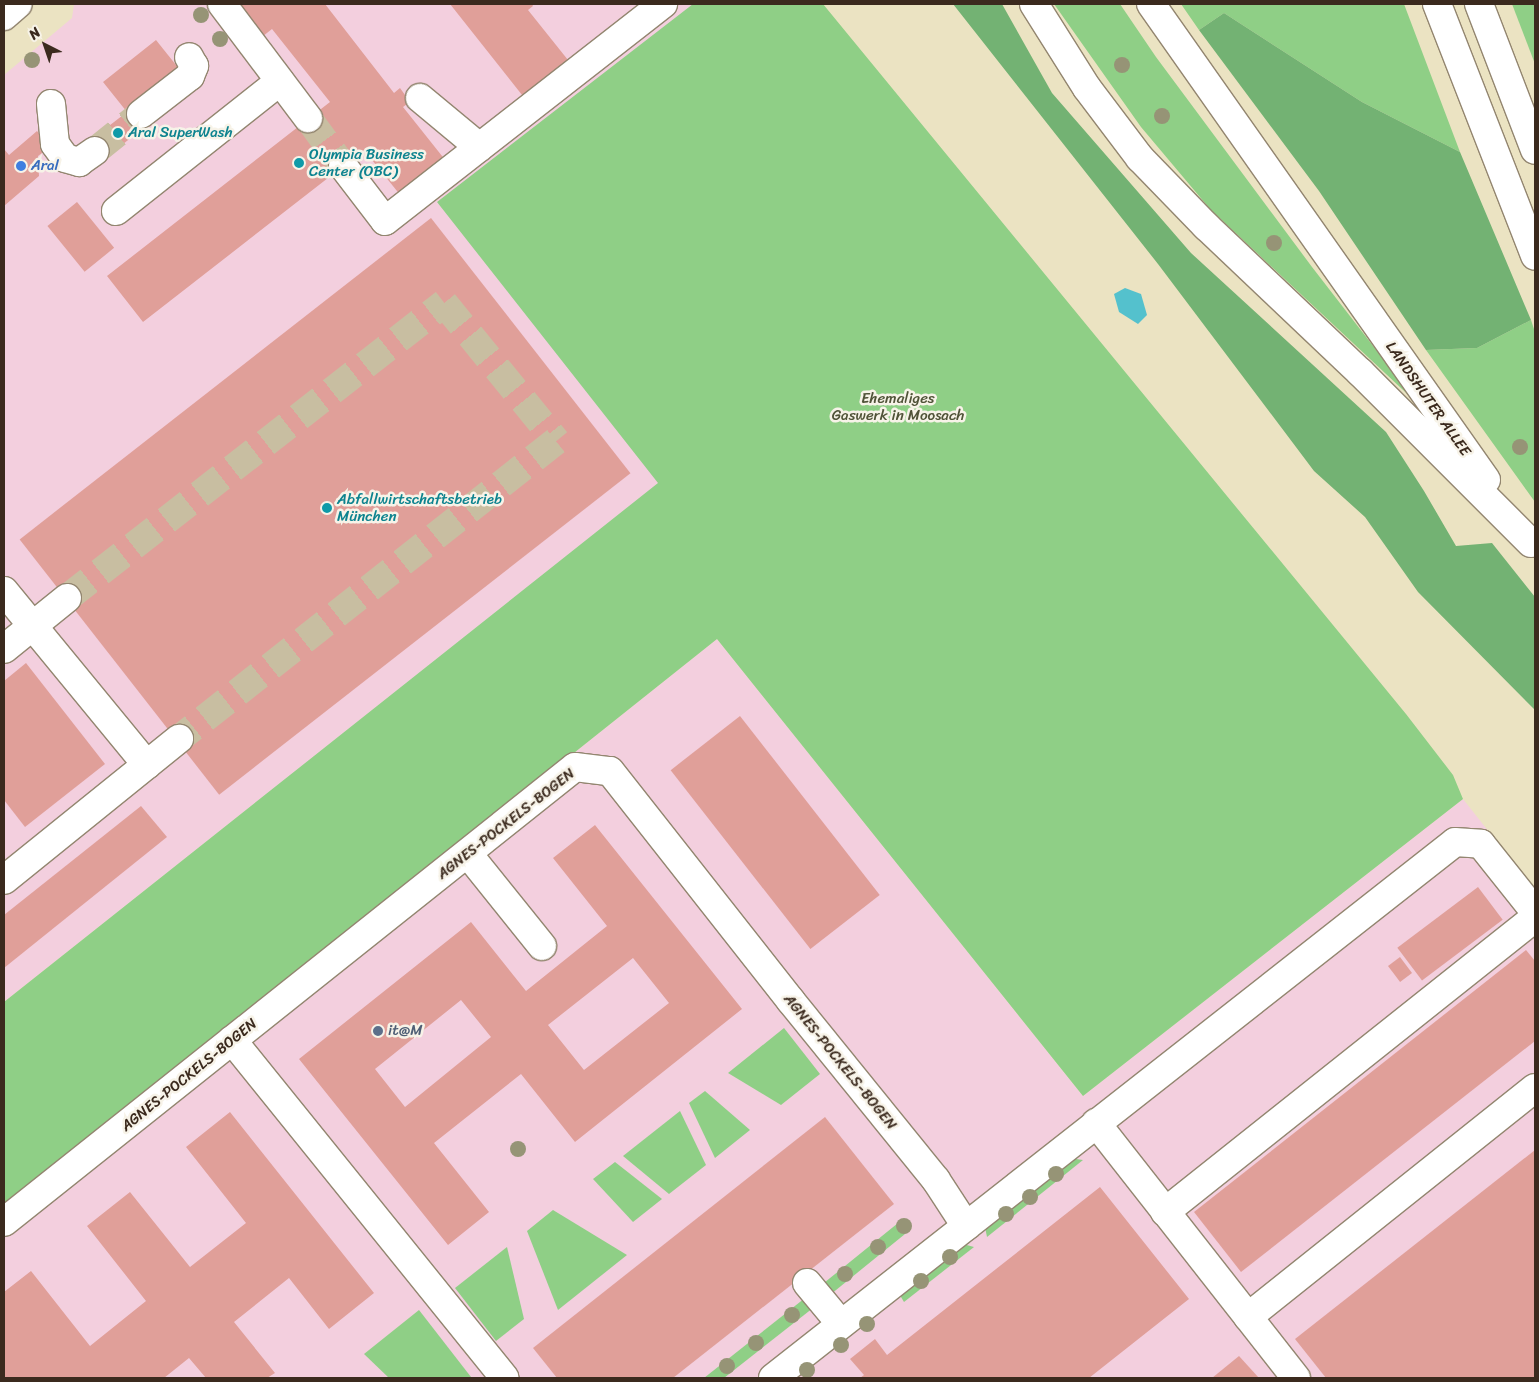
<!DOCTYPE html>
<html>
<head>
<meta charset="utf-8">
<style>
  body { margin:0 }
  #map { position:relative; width:1539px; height:1382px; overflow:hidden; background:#ebe3c2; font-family:Sriracha,sans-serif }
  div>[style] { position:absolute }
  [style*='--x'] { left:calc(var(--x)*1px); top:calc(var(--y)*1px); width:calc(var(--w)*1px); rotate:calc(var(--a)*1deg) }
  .built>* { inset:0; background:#f3cfde }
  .green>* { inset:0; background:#8fcf86; transform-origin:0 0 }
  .forest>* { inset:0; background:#73b273 }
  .water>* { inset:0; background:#54c1cd }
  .building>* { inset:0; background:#e09f99; transform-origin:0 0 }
  .minor-tunnel>* { height:28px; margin-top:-14px; transform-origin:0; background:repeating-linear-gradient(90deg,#c8bea1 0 28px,transparent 0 42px) }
  .roads { filter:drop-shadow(1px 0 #938670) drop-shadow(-1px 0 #938670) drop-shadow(0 1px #938670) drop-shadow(0 -1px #938670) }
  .minor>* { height:28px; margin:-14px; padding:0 14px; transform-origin:14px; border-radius:14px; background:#fff }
  .major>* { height:28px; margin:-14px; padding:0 14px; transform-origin:14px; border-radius:14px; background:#fff }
  .highway>* { height:28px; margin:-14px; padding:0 14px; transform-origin:14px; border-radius:14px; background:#fff }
  .trees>* { width:16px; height:16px; margin:-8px; border-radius:50%; background:#969476 }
  .dots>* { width:14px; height:14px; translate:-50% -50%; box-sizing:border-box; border:2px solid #f7f3e8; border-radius:50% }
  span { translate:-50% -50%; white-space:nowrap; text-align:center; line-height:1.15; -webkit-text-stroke:5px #f7f3e8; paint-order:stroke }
  .culture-label { font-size:15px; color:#0d838f }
  .left { translate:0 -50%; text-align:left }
  .shop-label { font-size:15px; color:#366cbe }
  .park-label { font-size:15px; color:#505338 }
  .street-label { font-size:15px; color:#3b2a1e }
  .service-label { font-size:15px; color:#4e5e75 }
  .frame { position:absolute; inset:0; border:5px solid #3b2a1e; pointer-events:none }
  .north { position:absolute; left:20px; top:20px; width:50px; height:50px; -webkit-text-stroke:4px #f7f3e8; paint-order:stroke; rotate:319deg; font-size:14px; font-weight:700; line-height:20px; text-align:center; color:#3b2a1e }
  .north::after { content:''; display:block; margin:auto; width:18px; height:22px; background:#3b2a1e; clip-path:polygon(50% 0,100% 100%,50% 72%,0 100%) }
</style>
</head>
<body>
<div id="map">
  <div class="built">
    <i style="clip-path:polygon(74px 4px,751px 4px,659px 483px,4px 1002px,4px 75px,72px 18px)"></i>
    <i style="clip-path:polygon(717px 639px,1083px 1096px,1463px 799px,1535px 890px,1535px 1378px,4px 1378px,4px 1207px)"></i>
  </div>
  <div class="green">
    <i style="clip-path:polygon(693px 4px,823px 4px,1406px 714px,1453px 775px,1463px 799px,1083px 1096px,717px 639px,4px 1207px,4px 1002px,658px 483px,437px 202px)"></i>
    <i style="clip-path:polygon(1054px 4px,1120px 4px,1156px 57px,1312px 267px,1418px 404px,1210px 209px,1141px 127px)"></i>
    <i style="clip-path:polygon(1181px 4px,1404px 4px,1460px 152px,1362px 102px,1224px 13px,1199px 30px)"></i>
    <i style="clip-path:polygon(1512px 4px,1535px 4px,1535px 64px)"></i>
    <i style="clip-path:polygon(1531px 320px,1535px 332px,1535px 502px,1426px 350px,1477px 348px)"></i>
    <i style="clip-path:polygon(784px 1028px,820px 1074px,781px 1105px,728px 1073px)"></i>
    <i style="clip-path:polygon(705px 1091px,750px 1130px,715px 1158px,689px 1103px)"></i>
    <i style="clip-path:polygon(680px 1111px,706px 1165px,669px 1194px,623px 1156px)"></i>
    <i style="clip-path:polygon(1076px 1159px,1083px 1160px,987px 1237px,985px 1227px,1068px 1160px)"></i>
    <i style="clip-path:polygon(615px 1162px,662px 1199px,633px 1222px,593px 1179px)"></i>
    <i style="clip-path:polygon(553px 1210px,627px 1255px,558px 1310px,527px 1231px)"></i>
    <i style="left:903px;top:1219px;width:13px;height:101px;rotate:51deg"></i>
    <i style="clip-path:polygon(963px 1244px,974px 1247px,904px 1302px,901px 1297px,901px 1291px)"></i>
    <i style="clip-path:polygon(507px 1247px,524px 1319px,496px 1341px,455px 1288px)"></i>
    <i style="clip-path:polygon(805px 1298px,813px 1308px,724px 1378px,704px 1378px)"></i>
    <i style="clip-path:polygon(419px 1310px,471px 1377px,470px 1378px,389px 1378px,364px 1354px)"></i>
  </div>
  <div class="forest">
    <i style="clip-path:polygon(953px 4px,1002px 4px,1052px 93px,1191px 253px,1386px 432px,1424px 491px,1456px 546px,1492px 543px,1535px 597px,1535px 710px,1418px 592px,1365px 517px,1314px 471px,1158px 264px)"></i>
    <i style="clip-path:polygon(1224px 13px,1362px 102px,1460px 152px,1531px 320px,1477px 348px,1426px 350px,1319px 191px,1199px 30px)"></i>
  </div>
  <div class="water">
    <i style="clip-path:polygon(1125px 288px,1141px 294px,1147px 315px,1138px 324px,1119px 312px,1114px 294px)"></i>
  </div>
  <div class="building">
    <i style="clip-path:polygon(230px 4px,325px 4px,394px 93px,400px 88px,410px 102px,403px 107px,446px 161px,401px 196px,364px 150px,143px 322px,107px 276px,330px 102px,272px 29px,258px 40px)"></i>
    <i style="clip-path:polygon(450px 4px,532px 4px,533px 6px,528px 10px,572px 65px,526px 100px)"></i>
    <i style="clip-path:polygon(156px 40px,180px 70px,148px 124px,102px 161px,88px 142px,127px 112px,103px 82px)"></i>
    <i style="clip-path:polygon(37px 131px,50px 147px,38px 156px,39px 176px,4px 206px,4px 149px,9px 155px)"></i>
    <i style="left:77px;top:202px;width:59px;height:38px;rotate:51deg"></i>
    <i style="left:431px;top:218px;width:324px;height:522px;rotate:52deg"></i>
    <i style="clip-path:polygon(26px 663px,105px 764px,25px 827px,4px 800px,4px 681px)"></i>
    <i style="left:740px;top:716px;width:227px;height:88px;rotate:52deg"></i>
    <i style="clip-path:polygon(141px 806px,167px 837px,4px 968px,4px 915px)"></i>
    <i style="clip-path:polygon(evenodd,595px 825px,742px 1009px,575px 1142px,521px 1074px,434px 1143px,489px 1212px,448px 1245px,299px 1059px,471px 922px,526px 991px,607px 926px,553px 858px,595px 825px,633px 958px,669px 1003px,584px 1070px,548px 1025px,633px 958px,595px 825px,461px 1000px,491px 1037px,405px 1107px,375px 1069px,461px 1000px)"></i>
    <i style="left:1478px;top:887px;width:41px;height:101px;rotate:53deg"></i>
    <i style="clip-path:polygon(1526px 950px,1535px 961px,1535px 1041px,1241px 1272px,1194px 1212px)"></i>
    <i style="left:1400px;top:957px;width:20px;height:15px;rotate:53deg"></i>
    <i style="clip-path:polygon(230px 1112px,374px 1293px,329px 1329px,289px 1278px,234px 1322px,275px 1373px,267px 1378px,206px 1378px,189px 1358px,164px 1378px,4px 1378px,4px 1292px,31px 1271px,90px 1346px,146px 1301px,87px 1226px,130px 1192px,190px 1267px,246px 1223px,186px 1147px)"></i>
    <i style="clip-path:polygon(825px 1117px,894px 1204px,673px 1378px,557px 1378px,533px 1348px)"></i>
    <i style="clip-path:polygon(1535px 1150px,1535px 1378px,1326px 1378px,1295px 1339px)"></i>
    <i style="clip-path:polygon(1100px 1187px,1189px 1299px,1089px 1378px,860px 1378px,864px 1375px,850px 1359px,875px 1339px,887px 1355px)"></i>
    <i style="clip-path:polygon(1239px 1356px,1259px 1378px,1212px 1378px)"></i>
  </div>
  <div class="minor-tunnel">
    <i style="--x:308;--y:118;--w:59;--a:53.9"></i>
    <i style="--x:95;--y:151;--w:59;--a:-38.8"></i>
    <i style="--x:67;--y:598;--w:479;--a:-38"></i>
    <i style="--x:444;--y:303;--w:178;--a:50.9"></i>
    <i style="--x:556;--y:441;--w:481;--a:141.7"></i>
  </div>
  <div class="roads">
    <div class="minor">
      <i style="--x:222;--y:4;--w:143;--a:53"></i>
      <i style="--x:420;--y:98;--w:77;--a:39.7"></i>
      <i style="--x:51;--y:104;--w:40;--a:84.3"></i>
      <i style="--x:55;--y:144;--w:17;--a:54"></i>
      <i style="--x:65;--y:158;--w:15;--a:16"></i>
      <i style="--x:79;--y:162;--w:19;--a:-35"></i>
      <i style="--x:141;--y:114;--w:62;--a:-37.8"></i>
      <i style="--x:190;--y:76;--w:11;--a:-68"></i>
      <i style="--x:194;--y:66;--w:10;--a:-119"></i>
      <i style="--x:343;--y:166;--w:69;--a:52.6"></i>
      <i style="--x:385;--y:221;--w:353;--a:-38"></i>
      <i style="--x:116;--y:211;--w:209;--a:-38.4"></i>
      <i style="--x:4;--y:591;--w:225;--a:50.6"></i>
      <i style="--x:4;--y:649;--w:81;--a:-39"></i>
      <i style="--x:468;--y:854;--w:118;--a:51.2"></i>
      <i style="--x:4;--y:880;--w:225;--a:-38.9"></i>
      <i style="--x:232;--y:1040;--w:434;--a:51.1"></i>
      <i style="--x:1096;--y:1123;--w:324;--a:51.9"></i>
      <i style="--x:1165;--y:1212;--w:473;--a:-38.5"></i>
      <i style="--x:4;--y:1222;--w:730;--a:-38.55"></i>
      <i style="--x:575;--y:767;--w:35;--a:7"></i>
      <i style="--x:610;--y:771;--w:293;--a:51.8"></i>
      <i style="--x:791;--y:1001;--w:230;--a:51"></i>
      <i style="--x:936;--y:1180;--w:55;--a:56.9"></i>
      <i style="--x:807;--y:1283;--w:53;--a:50.3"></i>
      <i style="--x:1248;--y:1317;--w:367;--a:-38.6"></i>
      <i style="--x:773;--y:1378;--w:867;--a:-38.16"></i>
      <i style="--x:1455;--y:842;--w:26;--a:4"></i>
      <i style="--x:1481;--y:844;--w:87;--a:51.5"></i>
    </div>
    <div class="major">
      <i style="--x:4;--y:16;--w:18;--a:-41"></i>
    </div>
    <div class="highway">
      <i style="--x:1034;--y:4;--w:99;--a:57.8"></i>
      <i style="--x:1087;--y:88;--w:88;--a:52.9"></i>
      <i style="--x:1140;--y:158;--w:95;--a:45.9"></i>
      <i style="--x:1206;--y:226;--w:212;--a:43.5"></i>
      <i style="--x:1360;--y:372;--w:242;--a:45"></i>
      <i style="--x:1151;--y:4;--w:582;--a:54.86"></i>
      <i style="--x:1437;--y:4;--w:270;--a:68.7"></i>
      <i style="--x:1479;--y:4;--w:156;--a:69"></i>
    </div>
  </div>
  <div class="trees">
    <i style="left:201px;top:15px"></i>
    <i style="left:220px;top:39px"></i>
    <i style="left:32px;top:60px"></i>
    <i style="left:1122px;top:65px"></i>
    <i style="left:1162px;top:116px"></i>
    <i style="left:1274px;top:243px"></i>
    <i style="left:1520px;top:447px"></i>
    <i style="left:518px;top:1149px"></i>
    <i style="left:1056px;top:1174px"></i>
    <i style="left:1030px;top:1197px"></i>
    <i style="left:1006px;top:1214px"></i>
    <i style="left:904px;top:1226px"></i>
    <i style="left:878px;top:1247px"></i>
    <i style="left:950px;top:1257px"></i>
    <i style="left:845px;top:1274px"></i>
    <i style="left:921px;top:1281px"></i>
    <i style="left:792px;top:1315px"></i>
    <i style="left:867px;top:1324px"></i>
    <i style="left:756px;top:1343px"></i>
    <i style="left:841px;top:1345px"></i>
    <i style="left:727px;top:1366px"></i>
    <i style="left:807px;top:1370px"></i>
  </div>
  <div class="dots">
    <i style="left:118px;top:133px;background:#0f9aa8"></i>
    <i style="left:299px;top:163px;background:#0f9aa8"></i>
    <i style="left:21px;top:166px;background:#3f7fe0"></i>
    <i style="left:327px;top:508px;background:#0f9aa8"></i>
    <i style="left:378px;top:1031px;background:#5c6f8a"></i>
  </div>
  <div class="culture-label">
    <span class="left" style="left:128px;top:133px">Aral SuperWash</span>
    <span class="left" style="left:309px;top:163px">Olympia Business<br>Center (OBC)</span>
    <span class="left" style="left:337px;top:508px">Abfallwirtschaftsbetrieb<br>München</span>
  </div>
  <div class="shop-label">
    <span class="left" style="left:31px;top:166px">Aral</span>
  </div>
  <div class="park-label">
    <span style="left:898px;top:407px">Ehemaliges<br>Gaswerk in Moosach</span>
  </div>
  <div class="street-label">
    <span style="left:1428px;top:399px;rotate:55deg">LANDSHUTER ALLEE</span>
    <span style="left:506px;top:824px;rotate:-38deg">AGNES-POCKELS-BOGEN</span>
    <span style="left:840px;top:1062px;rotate:51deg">AGNES-POCKELS-BOGEN</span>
    <span style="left:189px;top:1075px;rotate:-39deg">AGNES-POCKELS-BOGEN</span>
  </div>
  <div class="service-label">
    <span class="left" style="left:388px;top:1031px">it@M</span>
  </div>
  <div class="frame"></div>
  <div class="north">N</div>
</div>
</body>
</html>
